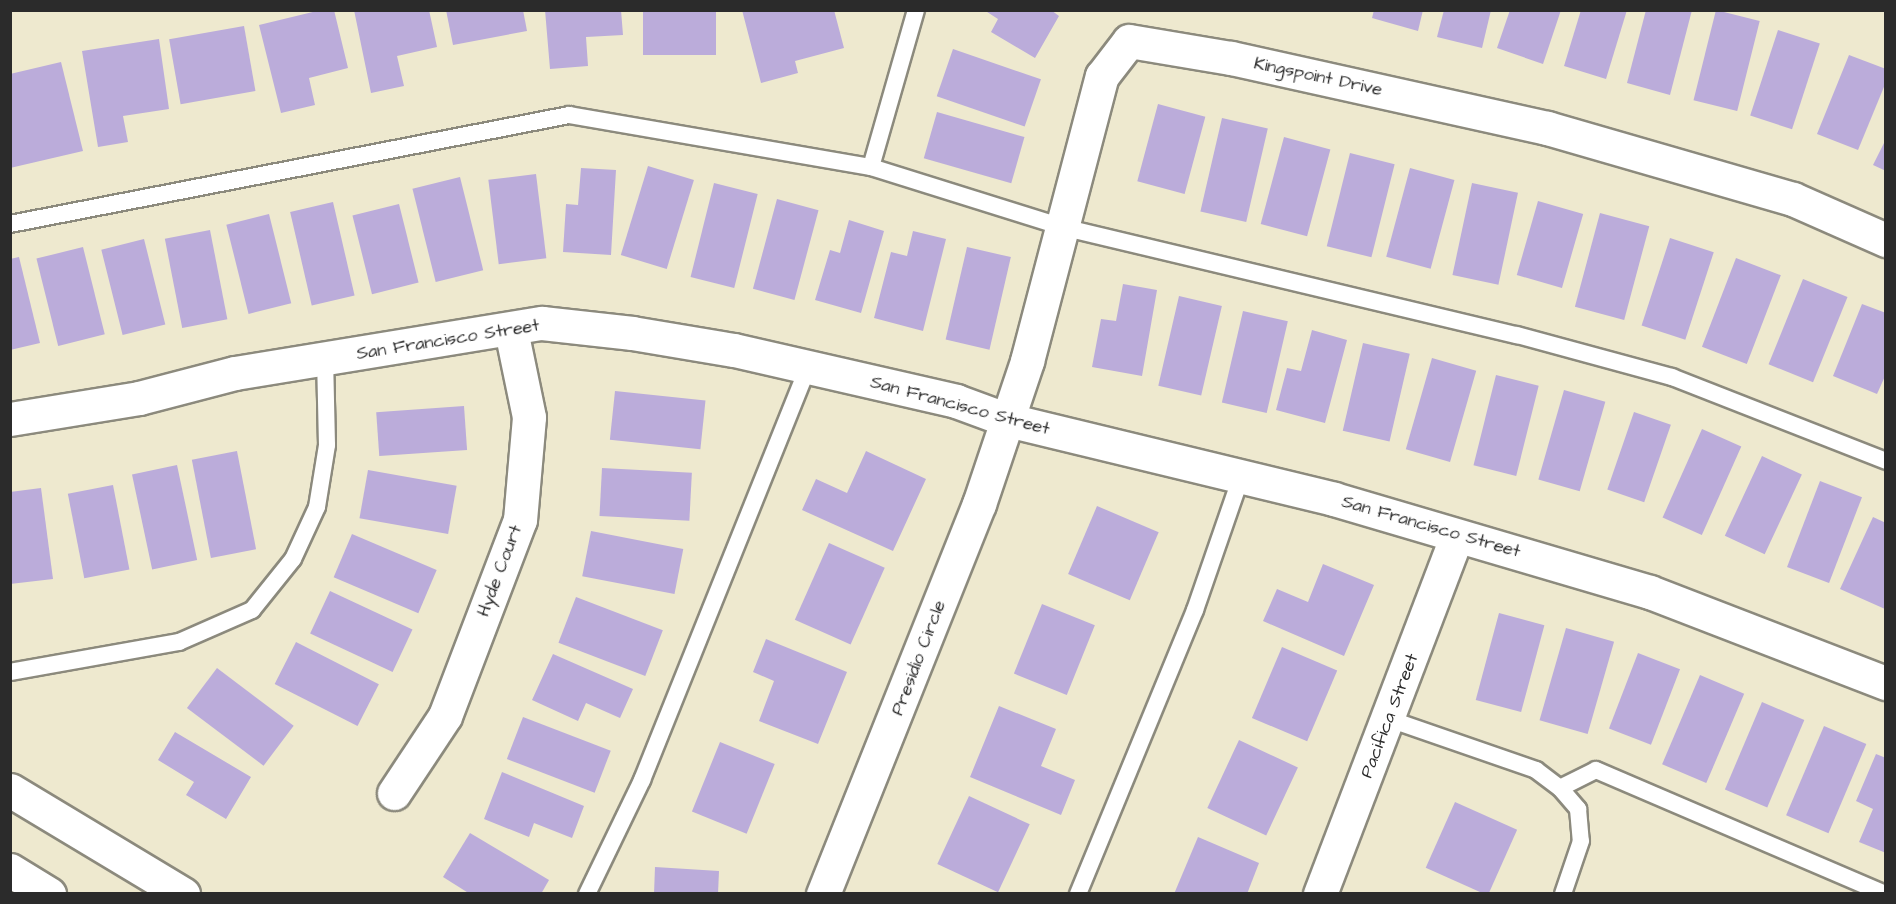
<!DOCTYPE html>
<html>
<head>
<meta charset="utf-8">
<style>
  body { margin:0 }
  #map { position:relative; width:1896px; height:904px; overflow:hidden; background:#eee9cf; font-family:"Architects Daughter",sans-serif }
  div>[style] { position:absolute }
  [style*='--x'] { left:calc(var(--x)*1px); top:calc(var(--y)*1px); width:calc(var(--w)*1px); rotate:calc(var(--a)*1deg) }
  .building>* { inset:0; background:#bbacda; transform-origin:0 0 }
  .roads { filter:drop-shadow(2px 0 #8c8a7d) drop-shadow(-2px 0 #8c8a7d) drop-shadow(0 2px #8c8a7d) drop-shadow(0 -2px #8c8a7d) }
  .lane>* { height:16px; margin:-8px; padding:0 8px; transform-origin:8px; border-radius:8px; background:#fff }
  .street>* { height:33px; margin:-16.5px; padding:0 16.5px; transform-origin:16.5px; border-radius:16.5px; background:#fff }
  .secondary>* { height:33px; margin:-16.5px; padding:0 16.5px; transform-origin:16.5px; border-radius:16.5px; background:#fff }
  span { translate:-50% -50%; white-space:nowrap; text-align:center; line-height:1.15; -webkit-text-stroke:4.5px #fff; paint-order:stroke }
  .street-label { font-size:18px; color:#2b2b2b }
  .frame { position:absolute; inset:0; border:12px solid #2b2b2b; pointer-events:none }
</style>
</head>
<body>
<div id="map">
  <div class="building">
    <i style="clip-path:polygon(321px 10px,334px 10px,348px 68px,309px 78px,315px 105px,281px 113px,259px 25px)"></i>
    <i style="clip-path:polygon(354px 10px,429px 10px,437px 47px,397px 56px,404px 86px,371px 93px)"></i>
    <i style="clip-path:polygon(446px 10px,523px 10px,527px 31px,453px 45px)"></i>
    <i style="clip-path:polygon(545px 10px,621px 10px,623px 35px,586px 37px,588px 66px,550px 69px)"></i>
    <i style="left:643px;top:10px;width:73px;height:45px"></i>
    <i style="clip-path:polygon(742px 10px,834px 10px,844px 48px,795px 61px,798px 73px,761px 83px)"></i>
    <i style="clip-path:polygon(984px 10px,1051px 10px,1059px 16px,1035px 58px,991px 32px,998px 19px)"></i>
    <i style="clip-path:polygon(1374px 10px,1423px 10px,1418px 31px,1372px 18px)"></i>
    <i style="clip-path:polygon(1444px 10px,1491px 10px,1482px 48px,1437px 37px)"></i>
    <i style="clip-path:polygon(1510px 10px,1561px 10px,1543px 64px,1497px 48px)"></i>
    <i style="clip-path:polygon(1581px 10px,1627px 10px,1606px 79px,1564px 66px)"></i>
    <i style="clip-path:polygon(1646px 10px,1692px 10px,1670px 95px,1627px 83px)"></i>
    <i style="left:1716px;top:10px;width:45px;height:93px;rotate:14deg"></i>
    <i style="left:244px;top:26px;width:66px;height:76px;rotate:80deg"></i>
    <i style="left:1778px;top:30px;width:44px;height:90px;rotate:18deg"></i>
    <i style="clip-path:polygon(159px 39px,169px 109px,123px 116px,128px 142px,98px 147px,82px 51px)"></i>
    <i style="left:953px;top:49px;width:93px;height:50px;rotate:19deg"></i>
    <i style="clip-path:polygon(1849px 55px,1886px 69px,1886px 82px,1858px 150px,1817px 134px)"></i>
    <i style="clip-path:polygon(61px 62px,83px 151px,10px 168px,10px 74px)"></i>
    <i style="left:1158px;top:104px;width:49px;height:80px;rotate:15deg"></i>
    <i style="left:937px;top:112px;width:91px;height:48px;rotate:16deg"></i>
    <i style="left:1222px;top:118px;width:47px;height:96px;rotate:13deg"></i>
    <i style="left:1284px;top:137px;width:48px;height:90px;rotate:15deg"></i>
    <i style="clip-path:polygon(1886px 139px,1886px 171px,1873px 165px)"></i>
    <i style="left:1350px;top:153px;width:46px;height:96px;rotate:14deg"></i>
    <i style="left:648px;top:166px;width:48px;height:93px;rotate:17deg"></i>
    <i style="clip-path:polygon(581px 168px,616px 170px,611px 255px,563px 252px,566px 204px,578px 205px)"></i>
    <i style="left:1410px;top:168px;width:46px;height:92px;rotate:15deg"></i>
    <i style="left:536px;top:174px;width:85px;height:48px;rotate:83deg"></i>
    <i style="left:460px;top:177px;width:96px;height:49px;rotate:76deg"></i>
    <i style="left:714px;top:183px;width:45px;height:97px;rotate:14deg"></i>
    <i style="left:1472px;top:183px;width:47px;height:94px;rotate:12deg"></i>
    <i style="left:777px;top:199px;width:43px;height:93px;rotate:15deg"></i>
    <i style="left:1538px;top:201px;width:47px;height:77px;rotate:16deg"></i>
    <i style="left:333px;top:202px;width:96px;height:44px;rotate:77deg"></i>
    <i style="left:399px;top:204px;width:81px;height:48px;rotate:76deg"></i>
    <i style="left:1600px;top:213px;width:51px;height:97px;rotate:15deg"></i>
    <i style="left:269px;top:214px;width:92px;height:44px;rotate:76deg"></i>
    <i style="clip-path:polygon(849px 220px,884px 231px,861px 313px,815px 300px,830px 250px,840px 253px)"></i>
    <i style="left:210px;top:230px;width:91px;height:46px;rotate:79deg"></i>
    <i style="clip-path:polygon(913px 231px,946px 239px,923px 331px,874px 318px,891px 252px,907px 256px)"></i>
    <i style="left:1670px;top:238px;width:46px;height:92px;rotate:18deg"></i>
    <i style="left:144px;top:239px;width:88px;height:44px;rotate:76deg"></i>
    <i style="left:83px;top:247px;width:90px;height:48px;rotate:76deg"></i>
    <i style="left:967px;top:247px;width:45px;height:95px;rotate:13deg"></i>
    <i style="clip-path:polygon(19px 257px,40px 343px,10px 350px,10px 259px)"></i>
    <i style="left:1736px;top:258px;width:48px;height:95px;rotate:21deg"></i>
    <i style="left:1803px;top:279px;width:48px;height:92px;rotate:22deg"></i>
    <i style="clip-path:polygon(1123px 284px,1157px 290px,1142px 376px,1092px 367px,1101px 319px,1116px 321px)"></i>
    <i style="left:1179px;top:296px;width:44px;height:92px;rotate:13deg"></i>
    <i style="clip-path:polygon(1862px 304px,1886px 313px,1886px 374px,1877px 394px,1833px 376px)"></i>
    <i style="left:1243px;top:311px;width:46px;height:94px;rotate:13deg"></i>
    <i style="clip-path:polygon(1312px 330px,1347px 340px,1325px 423px,1276px 410px,1287px 368px,1301px 371px)"></i>
    <i style="left:1363px;top:343px;width:48px;height:90px;rotate:13deg"></i>
    <i style="left:1432px;top:358px;width:46px;height:95px;rotate:16deg"></i>
    <i style="left:1496px;top:375px;width:44px;height:93px;rotate:14deg"></i>
    <i style="left:1564px;top:390px;width:43px;height:93px;rotate:16deg"></i>
    <i style="left:615px;top:391px;width:91px;height:49px;rotate:6deg"></i>
    <i style="left:464px;top:406px;width:44px;height:88px;rotate:86deg"></i>
    <i style="left:1634px;top:412px;width:39px;height:82px;rotate:19deg"></i>
    <i style="left:1702px;top:429px;width:43px;height:97px;rotate:24deg"></i>
    <i style="left:237px;top:451px;width:100px;height:46px;rotate:79deg"></i>
    <i style="clip-path:polygon(866px 451px,926px 479px,893px 551px,802px 510px,816px 479px,847px 493px)"></i>
    <i style="left:1762px;top:456px;width:44px;height:88px;rotate:25deg"></i>
    <i style="left:177px;top:465px;width:97px;height:46px;rotate:78deg"></i>
    <i style="left:602px;top:468px;width:90px;height:48px;rotate:3deg"></i>
    <i style="left:368px;top:470px;width:90px;height:49px;rotate:10deg"></i>
    <i style="left:1820px;top:481px;width:45px;height:92px;rotate:21deg"></i>
    <i style="left:113px;top:485px;width:86px;height:46px;rotate:79deg"></i>
    <i style="clip-path:polygon(41px 488px,53px 579px,10px 584px,10px 492px)"></i>
    <i style="left:1097px;top:506px;width:67px;height:74px;rotate:23deg"></i>
    <i style="clip-path:polygon(1873px 517px,1886px 523px,1885px 609px,1840px 589px)"></i>
    <i style="left:591px;top:531px;width:94px;height:46px;rotate:11deg"></i>
    <i style="left:352px;top:534px;width:92px;height:47px;rotate:23deg"></i>
    <i style="left:829px;top:543px;width:61px;height:84px;rotate:24deg"></i>
    <i style="clip-path:polygon(1323px 564px,1374px 585px,1344px 656px,1263px 621px,1277px 589px,1308px 602px)"></i>
    <i style="left:330px;top:591px;width:91px;height:47px;rotate:25deg"></i>
    <i style="left:576px;top:597px;width:93px;height:49px;rotate:21deg"></i>
    <i style="left:1042px;top:604px;width:57px;height:75px;rotate:22deg"></i>
    <i style="left:1499px;top:613px;width:47px;height:90px;rotate:15deg"></i>
    <i style="left:1566px;top:628px;width:50px;height:96px;rotate:16deg"></i>
    <i style="clip-path:polygon(766px 639px,847px 672px,818px 744px,759px 721px,774px 681px,753px 672px)"></i>
    <i style="left:296px;top:642px;width:93px;height:47px;rotate:27deg"></i>
    <i style="left:1282px;top:647px;width:60px;height:77px;rotate:23deg"></i>
    <i style="left:1638px;top:653px;width:45px;height:81px;rotate:21deg"></i>
    <i style="clip-path:polygon(553px 654px,633px 689px,620px 718px,586px 703px,578px 721px,532px 700px)"></i>
    <i style="left:217px;top:668px;width:96px;height:50px;rotate:37deg"></i>
    <i style="left:1700px;top:675px;width:48px;height:97px;rotate:23deg"></i>
    <i style="left:1762px;top:702px;width:46px;height:95px;rotate:23deg"></i>
    <i style="clip-path:polygon(999px 706px,1056px 729px,1041px 766px,1075px 780px,1061px 815px,970px 777px)"></i>
    <i style="left:523px;top:717px;width:94px;height:45px;rotate:21deg"></i>
    <i style="left:1824px;top:726px;width:46px;height:97px;rotate:23deg"></i>
    <i style="clip-path:polygon(175px 732px,251px 777px,226px 819px,186px 795px,194px 782px,158px 760px)"></i>
    <i style="left:1239px;top:740px;width:65px;height:75px;rotate:25deg"></i>
    <i style="left:720px;top:742px;width:59px;height:75px;rotate:22deg"></i>
    <i style="clip-path:polygon(1876px 754px,1886px 758px,1886px 853px,1859px 842px,1873px 809px,1856px 801px)"></i>
    <i style="clip-path:polygon(502px 772px,584px 806px,572px 838px,534px 823px,529px 837px,484px 819px)"></i>
    <i style="left:969px;top:796px;width:67px;height:75px;rotate:25deg"></i>
    <i style="left:1455px;top:802px;width:68px;height:72px;rotate:24deg"></i>
    <i style="clip-path:polygon(470px 833px,549px 880px,541px 894px,470px 894px,443px 877px)"></i>
    <i style="clip-path:polygon(1198px 837px,1259px 863px,1247px 894px,1174px 894px)"></i>
    <i style="clip-path:polygon(655px 867px,719px 871px,718px 894px,654px 894px)"></i>
  </div>
  <div class="roads">
    <div class="lane">
      <i style="--x:916;--y:10;--w:163;--a:106"></i>
      <i style="--x:871;--y:167;--w:200;--a:17.4"></i>
      <i style="--x:1062;--y:227;--w:468;--a:13.4"></i>
      <i style="--x:1517;--y:335;--w:161;--a:15.2"></i>
      <i style="--x:1672;--y:377;--w:230;--a:21.4"></i>
      <i style="--x:10;--y:224;--w:570;--a:-11.03"></i>
      <i style="--x:569;--y:115;--w:306;--a:9.8"></i>
      <i style="--x:10;--y:672;--w:172;--a:-10.1"></i>
      <i style="--x:179;--y:642;--w:80;--a:-23.7"></i>
      <i style="--x:252;--y:610;--w:65;--a:-51.2"></i>
      <i style="--x:293;--y:559;--w:57;--a:-65.2"></i>
      <i style="--x:317;--y:507;--w:63;--a:-80.8"></i>
      <i style="--x:327;--y:445;--w:86;--a:-91.3"></i>
      <i style="--x:1389;--y:719;--w:156;--a:19.1"></i>
      <i style="--x:1536;--y:770;--w:30;--a:37"></i>
      <i style="--x:1560;--y:788;--w:28;--a:49"></i>
      <i style="--x:1578;--y:809;--w:32;--a:85"></i>
      <i style="--x:1581;--y:841;--w:56;--a:108.8"></i>
      <i style="--x:1560;--y:788;--w:40;--a:-26.6"></i>
      <i style="--x:1596;--y:770;--w:314;--a:23.2"></i>
      <i style="--x:587;--y:894;--w:127;--a:-64.2"></i>
      <i style="--x:642;--y:780;--w:445;--a:-68.1"></i>
      <i style="--x:1078;--y:894;--w:307;--a:-67.6"></i>
      <i style="--x:1195;--y:610;--w:141;--a:-70.9"></i>
    </div>
    <div class="street">
      <i style="--x:10;--y:419;--w:131;--a:-9.2"></i>
      <i style="--x:139;--y:398;--w:99;--a:-14.6"></i>
      <i style="--x:235;--y:373;--w:311;--a:-9.3"></i>
      <i style="--x:542;--y:323;--w:91;--a:6.3"></i>
      <i style="--x:632;--y:333;--w:103;--a:9.5"></i>
      <i style="--x:734;--y:350;--w:228;--a:12.9"></i>
      <i style="--x:956;--y:401;--w:55;--a:20.1"></i>
      <i style="--x:1008;--y:420;--w:335;--a:13.6"></i>
      <i style="--x:1334;--y:499;--w:329;--a:16.4"></i>
      <i style="--x:1650;--y:592;--w:253;--a:21.1"></i>
      <i style="--x:394;--y:793;--w:92;--a:-56.5"></i>
      <i style="--x:445;--y:716;--w:210;--a:-69.1"></i>
      <i style="--x:520;--y:520;--w:103;--a:-85"></i>
      <i style="--x:529;--y:417;--w:89;--a:-101.7"></i>
      <i style="--x:823;--y:894;--w:420;--a:-68.2"></i>
      <i style="--x:979;--y:504;--w:151;--a:-71.4"></i>
      <i style="--x:1027;--y:361;--w:295;--a:-75.3"></i>
      <i style="--x:1102;--y:76;--w:44;--a:-52.4"></i>
      <i style="--x:1129;--y:41;--w:103;--a:9.5"></i>
      <i style="--x:1231;--y:58;--w:324;--a:12.5"></i>
      <i style="--x:1547;--y:128;--w:256;--a:16.1"></i>
      <i style="--x:1793;--y:199;--w:102;--a:23.8"></i>
      <i style="--x:1320;--y:894;--w:382;--a:-69.1"></i>
    </div>
    <div class="secondary">
      <i style="--x:10;--y:790;--w:202;--a:31"></i>
      <i style="--x:10;--y:870;--w:46;--a:31.6"></i>
    </div>
  </div>
  <div class="street-label">
    <span style="left:1318px;top:77px;rotate:12deg">Kingspoint Drive</span>
    <span style="left:448px;top:340px;rotate:-9deg">San Francisco Street</span>
    <span style="left:960px;top:406px;rotate:15deg">San Francisco Street</span>
    <span style="left:1431px;top:527px;rotate:16deg">San Francisco Street</span>
    <span style="left:500px;top:571px;rotate:-69deg">Hyde Court</span>
    <span style="left:919px;top:658px;rotate:-69deg">Presidio Circle</span>
    <span style="left:1390px;top:716px;rotate:-69deg">Pacifica Street</span>
  </div>
  <div class="frame"></div>
</div>
</body>
</html>
